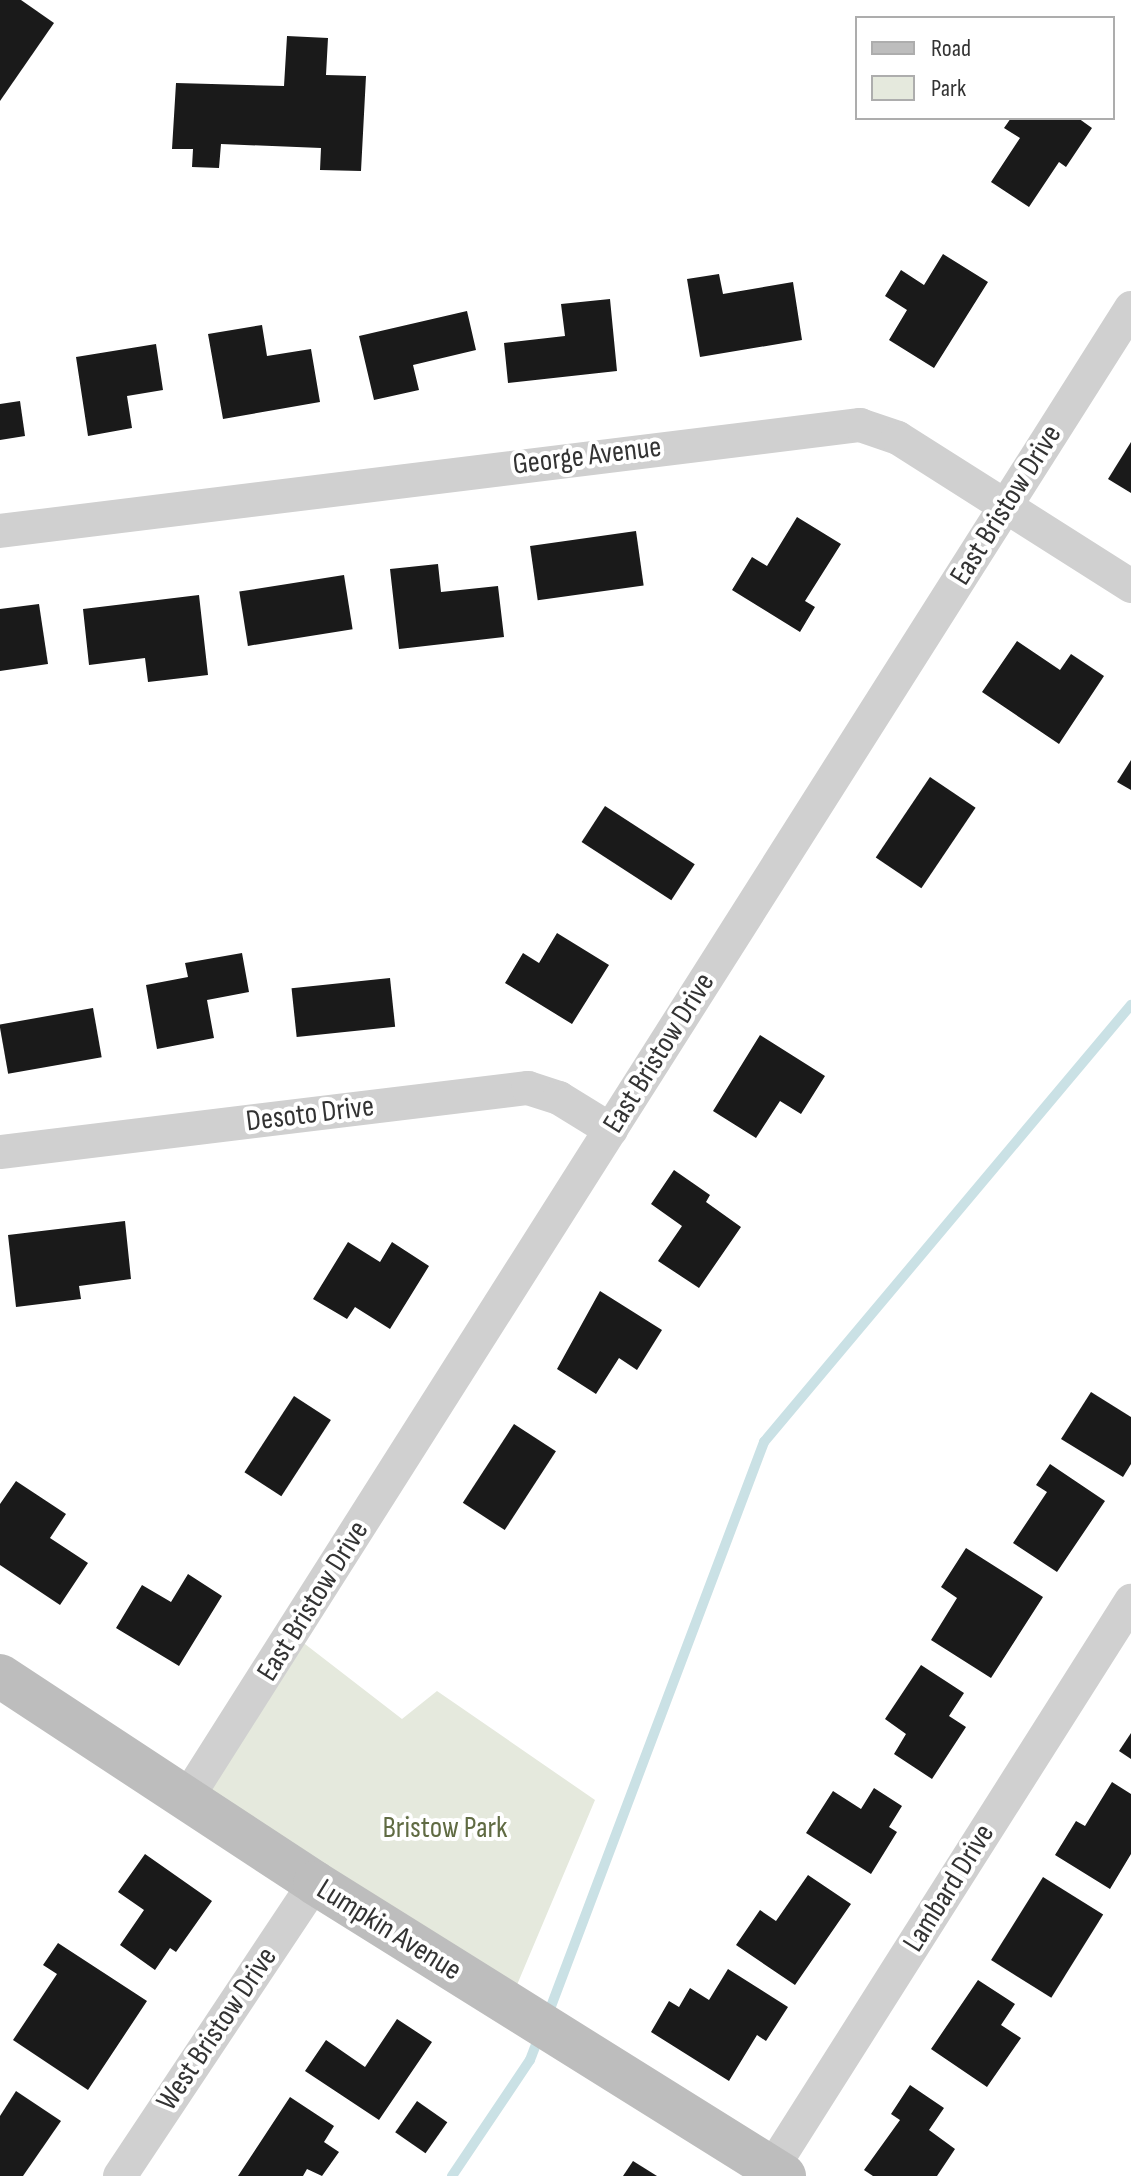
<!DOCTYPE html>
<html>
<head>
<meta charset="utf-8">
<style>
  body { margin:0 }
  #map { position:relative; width:1131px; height:2176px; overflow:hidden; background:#fff; font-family:"Sofia Sans Condensed",sans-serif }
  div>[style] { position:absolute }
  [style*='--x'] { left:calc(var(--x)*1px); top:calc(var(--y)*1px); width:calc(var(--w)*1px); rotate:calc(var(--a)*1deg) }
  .green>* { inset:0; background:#e5e9dd }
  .stream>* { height:10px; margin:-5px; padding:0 5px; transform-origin:5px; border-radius:5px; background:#cae1e5 }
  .building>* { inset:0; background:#1a1a1a; transform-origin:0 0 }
  .street>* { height:34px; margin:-17px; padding:0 17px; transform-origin:17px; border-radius:17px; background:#d0d0d0 }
  .secondary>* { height:44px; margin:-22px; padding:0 22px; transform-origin:22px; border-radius:22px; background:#bdbdbd }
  span { translate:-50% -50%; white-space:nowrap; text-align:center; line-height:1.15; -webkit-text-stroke:8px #fff; paint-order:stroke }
  .street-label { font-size:30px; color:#333 }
  .park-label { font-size:30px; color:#606b43 }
  .legend { position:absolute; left:855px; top:16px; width:260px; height:104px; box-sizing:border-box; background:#fff; border:2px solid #adadad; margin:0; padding:10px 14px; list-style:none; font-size:24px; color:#333 }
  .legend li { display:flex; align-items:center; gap:16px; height:40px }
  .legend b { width:40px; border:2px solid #adadad }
</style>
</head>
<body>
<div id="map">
  <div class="green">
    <i style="clip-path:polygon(292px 1634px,402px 1719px,437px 1691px,595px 1800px,511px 1999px,190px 1793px)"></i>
  </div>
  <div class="stream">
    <i style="--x:547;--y:2017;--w:615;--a:-69.32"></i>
    <i style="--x:764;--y:1442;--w:571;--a:-49.98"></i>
    <i style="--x:452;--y:2176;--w:140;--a:-56.1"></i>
    <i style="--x:530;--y:2060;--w:26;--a:-69"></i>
  </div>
  <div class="building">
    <i style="clip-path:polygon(0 0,21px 0,54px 23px,0 101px)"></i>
    <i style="clip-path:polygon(287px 36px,328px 38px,326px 75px,366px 76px,361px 171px,320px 170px,321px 148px,221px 144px,219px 168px,192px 167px,193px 149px,172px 149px,176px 83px,284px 86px)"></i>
    <i style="clip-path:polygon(1011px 118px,1078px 118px,1092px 128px,1066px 167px,1059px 162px,1029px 207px,991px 182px,1020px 138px,1004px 128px)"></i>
    <i style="clip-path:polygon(943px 254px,988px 282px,934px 368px,889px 340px,907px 310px,885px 296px,901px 270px,924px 285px)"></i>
    <i style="clip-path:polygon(719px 274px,723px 294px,793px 282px,802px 340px,700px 357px,687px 279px)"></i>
    <i style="clip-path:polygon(610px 299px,617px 371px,508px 383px,504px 343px,565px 336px,561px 304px)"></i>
    <i style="clip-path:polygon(467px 311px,476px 350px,413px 365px,419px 390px,374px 400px,359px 336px)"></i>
    <i style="clip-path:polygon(262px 325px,267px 356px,311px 349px,320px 402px,223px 419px,208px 334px)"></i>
    <i style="clip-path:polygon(156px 344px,163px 390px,127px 396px,132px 428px,88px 436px,76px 357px)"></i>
    <i style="clip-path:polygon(20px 401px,25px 436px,0 440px,0 404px)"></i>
    <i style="clip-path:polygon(1131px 442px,1131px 493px,1108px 479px)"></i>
    <i style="clip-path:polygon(797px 517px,841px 544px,805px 601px,815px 607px,800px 632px,732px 590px,752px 557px,767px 566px)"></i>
    <i style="left:636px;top:531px;width:55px;height:107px;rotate:82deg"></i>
    <i style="clip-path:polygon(438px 564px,441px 592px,498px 586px,504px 637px,399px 649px,390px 569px)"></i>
    <i style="left:344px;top:575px;width:55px;height:106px;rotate:81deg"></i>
    <i style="clip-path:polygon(199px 595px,208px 675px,148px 682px,145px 658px,89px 665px,83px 609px)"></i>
    <i style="clip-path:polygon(39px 604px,48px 664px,0 671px,0 609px)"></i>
    <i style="clip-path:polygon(1017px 641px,1060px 670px,1071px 654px,1104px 676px,1059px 744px,982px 692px)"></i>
    <i style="clip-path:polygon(1131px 760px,1131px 790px,1117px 782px)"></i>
    <i style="left:930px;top:777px;width:55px;height:97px;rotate:34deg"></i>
    <i style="left:605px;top:806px;width:107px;height:43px;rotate:33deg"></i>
    <i style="clip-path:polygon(557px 933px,609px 965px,572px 1024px,505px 983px,523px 953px,539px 963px)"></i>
    <i style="clip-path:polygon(242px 953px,249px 992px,207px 1000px,214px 1038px,157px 1049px,146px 985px,188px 977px,185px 963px)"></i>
    <i style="left:390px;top:978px;width:49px;height:99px;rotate:84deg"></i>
    <i style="left:93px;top:1008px;width:50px;height:95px;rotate:80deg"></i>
    <i style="clip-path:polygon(760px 1035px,825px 1076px,801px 1114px,780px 1101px,756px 1138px,713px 1111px)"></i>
    <i style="clip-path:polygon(674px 1170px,710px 1195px,706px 1202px,741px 1227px,699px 1288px,658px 1261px,682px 1226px,651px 1204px)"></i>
    <i style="clip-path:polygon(125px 1221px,131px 1279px,79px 1286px,81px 1299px,16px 1307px,8px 1235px)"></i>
    <i style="clip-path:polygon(348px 1242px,380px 1262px,392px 1242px,429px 1266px,390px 1329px,355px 1307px,347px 1319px,313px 1299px)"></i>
    <i style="clip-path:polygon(600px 1291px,662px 1330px,637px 1370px,619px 1358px,596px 1394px,557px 1369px)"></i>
    <i style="clip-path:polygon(1091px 1392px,1131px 1417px,1131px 1464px,1123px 1477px,1061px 1439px)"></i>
    <i style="left:294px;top:1396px;width:44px;height:91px;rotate:33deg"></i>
    <i style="left:514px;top:1424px;width:50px;height:94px;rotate:33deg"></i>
    <i style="clip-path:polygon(1050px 1464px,1105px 1501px,1057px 1572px,1013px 1543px,1047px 1492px,1036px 1485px)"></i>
    <i style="clip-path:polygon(16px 1481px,66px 1514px,50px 1538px,88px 1563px,60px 1605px,0 1565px,0 1504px)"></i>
    <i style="clip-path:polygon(966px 1548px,1043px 1597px,991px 1678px,931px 1640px,957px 1598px,941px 1587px)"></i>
    <i style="clip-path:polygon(188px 1574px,222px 1596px,179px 1666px,116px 1628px,142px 1585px,171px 1602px)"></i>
    <i style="clip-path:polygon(921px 1665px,964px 1693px,949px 1716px,966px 1727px,932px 1779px,894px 1754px,906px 1734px,885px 1719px)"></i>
    <i style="clip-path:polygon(1131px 1733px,1131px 1759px,1119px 1751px)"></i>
    <i style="clip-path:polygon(1112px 1782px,1131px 1794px,1131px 1854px,1110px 1889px,1055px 1855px,1076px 1821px,1085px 1826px)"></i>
    <i style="clip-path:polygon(874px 1788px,902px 1806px,889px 1827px,897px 1832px,871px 1874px,806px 1833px,833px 1791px,861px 1809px)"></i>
    <i style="clip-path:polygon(145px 1854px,212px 1901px,176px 1952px,170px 1948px,155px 1970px,120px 1945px,144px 1910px,118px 1892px)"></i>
    <i style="clip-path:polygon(808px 1875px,851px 1904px,795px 1985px,736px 1945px,760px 1910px,776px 1921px)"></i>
    <i style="left:1043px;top:1877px;width:71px;height:98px;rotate:32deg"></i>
    <i style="clip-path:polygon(58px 1943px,147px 2001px,88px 2090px,13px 2040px,57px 1974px,43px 1965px)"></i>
    <i style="clip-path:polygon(728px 1969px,788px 2007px,766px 2041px,757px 2035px,729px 2081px,651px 2032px,669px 2001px,679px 2007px,690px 1988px,709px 2000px)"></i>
    <i style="clip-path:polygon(978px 1980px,1015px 2004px,1001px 2025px,1021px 2038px,987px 2087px,931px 2049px)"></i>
    <i style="clip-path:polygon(397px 2019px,432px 2042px,379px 2120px,305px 2071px,326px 2040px,365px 2067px)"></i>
    <i style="clip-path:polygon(910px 2085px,944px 2108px,929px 2130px,955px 2149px,937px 2176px,873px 2176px,864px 2170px,900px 2120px,891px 2114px)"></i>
    <i style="clip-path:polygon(16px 2091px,61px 2121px,23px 2176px,0 2176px,0 2116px)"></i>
    <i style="clip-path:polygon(290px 2097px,334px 2126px,324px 2142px,339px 2152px,322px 2176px,307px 2169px,303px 2176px,238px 2176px)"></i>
    <i style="left:417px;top:2101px;width:37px;height:38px;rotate:35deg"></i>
    <i style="clip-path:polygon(633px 2161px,657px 2176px,623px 2176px)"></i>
  </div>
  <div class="street">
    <i style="--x:0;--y:531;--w:867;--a:-7.03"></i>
    <i style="--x:860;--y:425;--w:40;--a:18.9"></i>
    <i style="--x:898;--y:438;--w:276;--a:32.4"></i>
    <i style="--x:0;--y:1152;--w:532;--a:-6.91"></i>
    <i style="--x:528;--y:1088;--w:33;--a:18"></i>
    <i style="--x:559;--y:1098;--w:61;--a:31.6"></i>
    <i style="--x:187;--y:1798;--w:1764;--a:-57.64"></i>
    <i style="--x:120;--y:2176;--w:352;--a:-56.4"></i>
    <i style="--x:767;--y:2176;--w:681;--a:-57.66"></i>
  </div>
  <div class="secondary">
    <i style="--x:0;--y:1676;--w:377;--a:33.3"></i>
    <i style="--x:315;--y:1883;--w:553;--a:31.99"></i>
  </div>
  <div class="street-label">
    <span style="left:587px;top:456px;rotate:-7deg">George Avenue</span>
    <span style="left:1006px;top:505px;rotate:-58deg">East Bristow Drive</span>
    <span style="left:659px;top:1053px;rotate:-58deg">East Bristow Drive</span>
    <span style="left:310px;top:1114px;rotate:-7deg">Desoto Drive</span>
    <span style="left:313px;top:1601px;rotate:-58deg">East Bristow Drive</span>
    <span style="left:949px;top:1888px;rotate:-58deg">Lambard Drive</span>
    <span style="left:389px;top:1930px;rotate:32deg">Lumpkin Avenue</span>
    <span style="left:217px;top:2029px;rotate:-56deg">West Bristow Drive</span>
  </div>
  <div class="park-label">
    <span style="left:445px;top:1828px">Bristow Park</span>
  </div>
  <ul class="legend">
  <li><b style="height:10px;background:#bdbdbd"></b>Road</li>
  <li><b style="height:22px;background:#e5e9dd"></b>Park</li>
  </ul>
</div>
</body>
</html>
